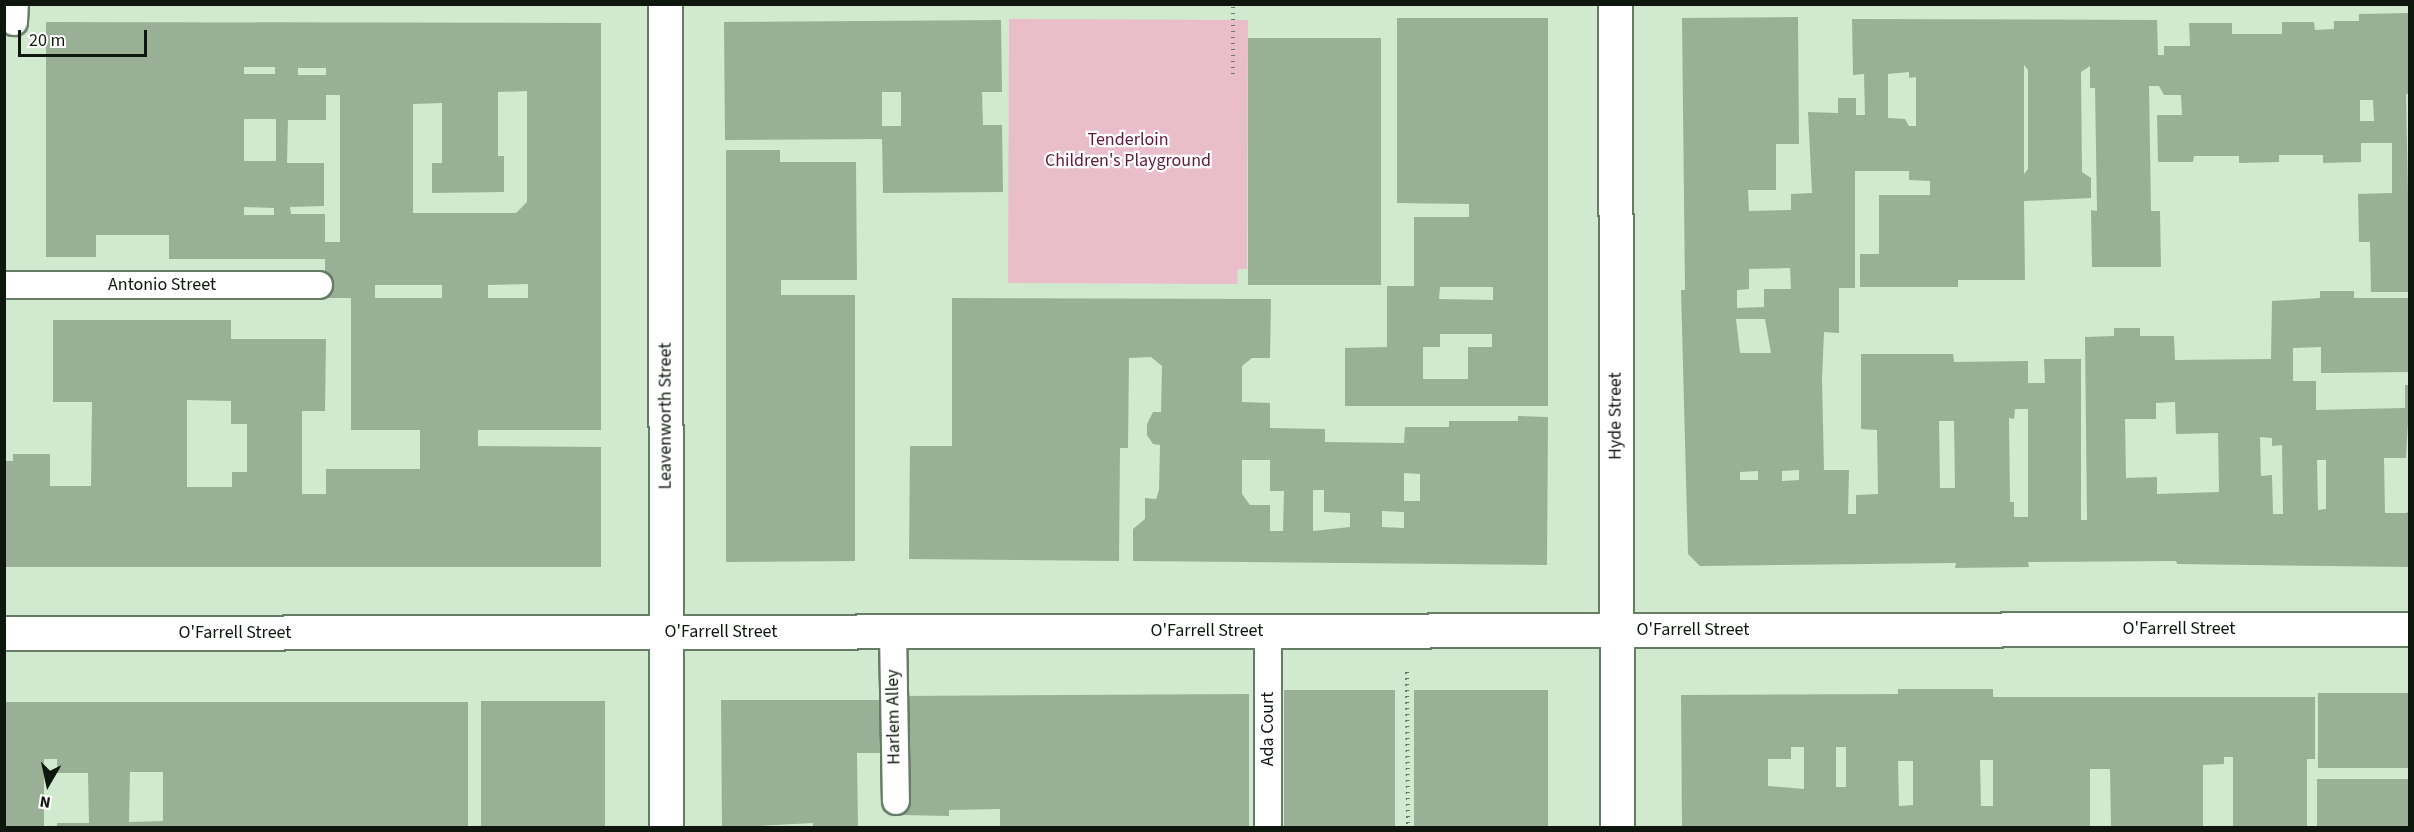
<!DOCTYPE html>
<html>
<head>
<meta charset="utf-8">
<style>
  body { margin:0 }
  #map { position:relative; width:2414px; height:832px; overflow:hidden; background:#d1e9ce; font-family:"Source Sans 3",sans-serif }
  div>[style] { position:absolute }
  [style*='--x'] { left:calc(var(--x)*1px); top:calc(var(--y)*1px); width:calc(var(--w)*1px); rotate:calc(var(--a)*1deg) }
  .green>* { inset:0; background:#e9beca }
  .building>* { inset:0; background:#99b097; transform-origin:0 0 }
  .path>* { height:4px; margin-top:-2px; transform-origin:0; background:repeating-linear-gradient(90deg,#697967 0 1.5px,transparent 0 6px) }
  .roads { filter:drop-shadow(2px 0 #667c64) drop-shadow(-2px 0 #667c64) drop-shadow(0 2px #667c64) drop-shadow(0 -2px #667c64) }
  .lane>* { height:26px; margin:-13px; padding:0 13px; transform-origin:13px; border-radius:13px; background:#fff }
  .secondary>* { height:33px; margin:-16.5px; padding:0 16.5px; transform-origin:16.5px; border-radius:16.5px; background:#fff }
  span { translate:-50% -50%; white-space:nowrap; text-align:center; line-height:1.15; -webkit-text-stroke:4.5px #fff; paint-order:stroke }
  .park-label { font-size:18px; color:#621836 }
  .street-label { font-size:18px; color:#0e170d }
  .frame { position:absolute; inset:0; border:6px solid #0e170d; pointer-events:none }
  .north { position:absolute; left:18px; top:754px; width:60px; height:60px; -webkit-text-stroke:4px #fff; paint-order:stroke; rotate:189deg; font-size:16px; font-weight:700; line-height:24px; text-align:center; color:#0e170d }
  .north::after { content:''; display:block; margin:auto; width:21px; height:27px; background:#0e170d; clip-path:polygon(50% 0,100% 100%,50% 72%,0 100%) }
  .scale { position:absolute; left:18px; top:30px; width:129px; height:27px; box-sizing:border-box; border:3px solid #0e170d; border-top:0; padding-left:8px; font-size:18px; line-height:21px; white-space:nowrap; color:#0e170d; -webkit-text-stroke:4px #fff; paint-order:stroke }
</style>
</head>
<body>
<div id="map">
  <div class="green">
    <i style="clip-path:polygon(1009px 19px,1248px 20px,1247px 269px,1238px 269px,1237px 284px,1008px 283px)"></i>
  </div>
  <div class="building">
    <i style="clip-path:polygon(evenodd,2410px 13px,2410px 94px,2406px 94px,2410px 292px,2371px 292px,2370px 242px,2359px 242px,2358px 194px,2392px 193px,2392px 143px,2361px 143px,2361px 162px,2323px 163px,2323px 155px,2279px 155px,2279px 162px,2239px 163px,2239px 156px,2194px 156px,2193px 162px,2158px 162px,2157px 115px,2182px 115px,2181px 95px,2164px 95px,2159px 86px,2149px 86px,2151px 211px,2160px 211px,2161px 267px,2092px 267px,2091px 210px,2097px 211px,2095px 88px,2090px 88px,2090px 66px,2081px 72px,2082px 172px,2091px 178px,2091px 198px,2024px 201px,2025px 280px,1958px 280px,1958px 287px,1860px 287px,1860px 254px,1879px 254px,1879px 195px,1930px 195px,1930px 181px,1909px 180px,1909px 171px,1855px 171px,1855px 288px,1839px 288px,1839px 333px,1824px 332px,1822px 379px,1824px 470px,1849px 470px,1848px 514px,1856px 514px,1856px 495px,1878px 494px,1877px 430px,1861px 429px,1861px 354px,1953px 354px,1954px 362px,2028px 361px,2028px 383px,2045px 383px,2044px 359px,2081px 359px,2081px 520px,2087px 520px,2085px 337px,2114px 336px,2114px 328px,2140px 328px,2140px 336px,2174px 336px,2175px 360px,2271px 359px,2272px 301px,2320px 298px,2320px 291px,2354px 291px,2354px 298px,2410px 298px,2410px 372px,2321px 373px,2321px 347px,2293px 348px,2293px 381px,2316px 381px,2316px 410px,2405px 408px,2405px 385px,2410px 385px,2406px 458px,2384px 458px,2385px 513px,2407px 513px,2410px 508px,2410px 567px,2177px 564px,2176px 561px,2028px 562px,2029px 567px,1955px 568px,1956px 563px,1700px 566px,1688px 554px,1681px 290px,1685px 290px,1682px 18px,1798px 17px,1799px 144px,1776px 144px,1776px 190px,1748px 190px,1749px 211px,1791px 210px,1791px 194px,1812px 193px,1808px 112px,1838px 113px,1838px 98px,1856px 98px,1856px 115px,1865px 115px,1864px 74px,1853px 75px,1852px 19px,2157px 20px,2158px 55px,2164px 55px,2164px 46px,2190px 46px,2189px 23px,2232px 23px,2232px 34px,2282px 34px,2282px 22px,2314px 22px,2315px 30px,2334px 29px,2334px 21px,2359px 21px,2359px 14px,2410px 13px,2024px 65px,2028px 70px,2028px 169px,2024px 174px,2024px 65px,2410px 13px,1909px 72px,1909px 78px,1916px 77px,1916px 126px,1909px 126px,1905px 119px,1888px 118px,1888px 74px,1909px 72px,2410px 13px,2360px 100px,2373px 100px,2374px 121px,2360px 121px,2360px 100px,2410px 13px,1790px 268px,1791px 289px,1764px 289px,1764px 307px,1737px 308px,1737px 290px,1749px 289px,1749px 269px,1790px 268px,2410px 13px,1736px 319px,1765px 319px,1771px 353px,1740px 353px,1736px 319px,2410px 13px,2175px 402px,2176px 434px,2218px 433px,2219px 492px,2157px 494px,2157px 477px,2126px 478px,2125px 419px,2156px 419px,2156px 403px,2175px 402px,2410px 13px,2015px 409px,2028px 409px,2028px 517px,2014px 517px,2014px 502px,2010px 502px,2009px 418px,2014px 419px,2015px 409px,2410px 13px,1939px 421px,1954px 421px,1955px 488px,1940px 488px,1939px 421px,2410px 13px,2260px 437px,2272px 438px,2272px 446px,2282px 445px,2283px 514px,2273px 514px,2272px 475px,2261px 476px,2260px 437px,2410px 13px,2317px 460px,2326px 460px,2326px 509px,2318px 510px,2317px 460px,2410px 13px,1799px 470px,1799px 480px,1782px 481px,1782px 471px,1799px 470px,2410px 13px,1758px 471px,1758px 480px,1740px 480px,1740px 472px,1758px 471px)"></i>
    <i style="clip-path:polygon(evenodd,1397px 18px,1548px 18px,1548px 406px,1345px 406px,1345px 348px,1387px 347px,1387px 286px,1414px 286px,1414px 217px,1469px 217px,1469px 204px,1397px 203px,1397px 18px,1440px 287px,1493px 287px,1493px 300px,1439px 299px,1440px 287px,1397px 18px,1440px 334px,1492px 334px,1492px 347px,1468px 347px,1468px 379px,1423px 379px,1423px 347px,1440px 347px,1440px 334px)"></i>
    <i style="clip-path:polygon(evenodd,1001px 20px,1002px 92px,982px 92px,983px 125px,1002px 125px,1003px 192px,883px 193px,882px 139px,725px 140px,724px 22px,1001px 20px,882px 92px,901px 92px,901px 126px,882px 126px,882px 92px)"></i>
    <i style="clip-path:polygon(evenodd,46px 22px,601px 23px,601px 430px,478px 430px,478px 446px,601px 447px,601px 567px,4px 567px,4px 461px,13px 461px,13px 454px,50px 454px,50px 486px,91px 486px,92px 402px,53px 402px,53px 320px,231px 320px,231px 339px,326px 339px,325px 411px,302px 411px,302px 494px,326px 494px,326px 469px,420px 469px,420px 430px,351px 430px,351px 298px,325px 298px,325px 259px,169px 259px,169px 235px,96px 235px,96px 257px,46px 257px,46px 22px,244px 67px,275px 67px,275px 74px,244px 74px,244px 67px,46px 22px,298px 68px,326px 68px,326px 75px,298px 75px,298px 68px,46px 22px,527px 91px,527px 202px,516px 213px,413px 213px,413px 104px,442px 103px,442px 163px,432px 163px,432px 193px,504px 192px,504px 156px,498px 156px,498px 92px,527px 91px,46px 22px,326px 95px,340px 95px,340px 242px,325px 242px,325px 214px,291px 214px,290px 207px,324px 206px,324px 163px,287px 163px,288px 120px,326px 120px,326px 95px,46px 22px,244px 119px,276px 119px,276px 161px,244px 161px,244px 119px,46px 22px,244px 207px,274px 208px,274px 215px,244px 215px,244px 207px,46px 22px,528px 284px,528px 298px,488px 298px,488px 285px,528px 284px,46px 22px,375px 285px,442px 285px,442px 298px,375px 298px,375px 285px,46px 22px,187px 400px,231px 401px,231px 424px,247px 424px,247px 472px,232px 472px,232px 487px,187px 487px,187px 400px)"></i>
    <i style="left:1248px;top:38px;width:133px;height:247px"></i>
    <i style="clip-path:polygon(726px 150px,780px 150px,780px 162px,856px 162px,857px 280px,781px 280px,781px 295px,855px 295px,855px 561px,726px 562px)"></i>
    <i style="clip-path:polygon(evenodd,952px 298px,1271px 299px,1270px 358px,1252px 358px,1242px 366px,1242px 402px,1270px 403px,1270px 428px,1325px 429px,1325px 442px,1404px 443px,1405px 427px,1449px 427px,1449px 421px,1518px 421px,1518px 416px,1548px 417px,1547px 565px,1133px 561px,1133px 529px,1145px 519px,1145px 498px,1156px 499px,1159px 490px,1160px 445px,1153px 444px,1147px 435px,1147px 424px,1153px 412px,1161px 412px,1162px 366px,1151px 357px,1129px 358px,1128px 448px,1120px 448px,1119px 561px,909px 559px,910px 446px,952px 446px,952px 298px,1242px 460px,1270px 460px,1270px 491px,1284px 491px,1283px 531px,1270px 531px,1270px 505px,1250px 505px,1242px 494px,1242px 460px,952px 298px,1404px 473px,1420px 474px,1420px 501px,1404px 501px,1404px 473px,952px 298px,1313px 490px,1324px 490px,1324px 512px,1350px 513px,1350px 527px,1313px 531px,1313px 490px,952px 298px,1382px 511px,1404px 512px,1404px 528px,1382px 527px,1382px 511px)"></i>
    <i style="clip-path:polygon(evenodd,1898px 689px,1993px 689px,1993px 697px,2315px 697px,2315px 759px,2307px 759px,2307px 828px,2233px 828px,2233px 757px,2224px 757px,2224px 764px,2203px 765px,2203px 828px,2111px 828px,2110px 769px,2090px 769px,2090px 828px,1682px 828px,1681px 695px,1898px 694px,1898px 689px,1791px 747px,1804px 747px,1804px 789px,1768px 786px,1768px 759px,1791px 759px,1791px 747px,1898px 689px,1836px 747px,1846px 747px,1846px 787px,1836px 787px,1836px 747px,1898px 689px,1980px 760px,1993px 760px,1993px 806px,1981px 806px,1980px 760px,1898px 689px,1898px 761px,1913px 761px,1913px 805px,1899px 806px,1898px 761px)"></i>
    <i style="left:1284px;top:690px;width:111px;height:138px"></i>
    <i style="left:1548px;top:690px;width:138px;height:134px;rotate:90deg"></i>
    <i style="left:2318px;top:693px;width:92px;height:75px"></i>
    <i style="clip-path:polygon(1249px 694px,1249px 828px,1000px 828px,1000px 809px,949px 810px,949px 816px,902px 815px,902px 696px)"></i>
    <i style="clip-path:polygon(721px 700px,883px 700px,883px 753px,857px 753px,858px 828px,813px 828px,813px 823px,722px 828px)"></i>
    <i style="left:605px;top:701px;width:127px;height:124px;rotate:90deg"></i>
    <i style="clip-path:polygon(evenodd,4px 702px,468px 702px,468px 828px,57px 828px,57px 823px,89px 823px,88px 773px,57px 773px,57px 759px,44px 759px,44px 828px,4px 828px,4px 702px,130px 772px,163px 772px,163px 821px,129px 822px,130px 772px)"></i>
    <i style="left:2410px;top:779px;width:49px;height:93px;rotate:90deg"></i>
  </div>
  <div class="path">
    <i style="--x:1233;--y:74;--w:70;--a:-90"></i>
    <i style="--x:1407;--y:672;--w:156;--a:89.6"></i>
  </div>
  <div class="roads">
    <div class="lane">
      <i style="--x:14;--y:22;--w:18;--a:-87"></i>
      <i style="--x:4;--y:285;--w:315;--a:0"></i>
      <i style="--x:1268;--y:631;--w:197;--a:90"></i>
      <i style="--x:893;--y:632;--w:169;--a:89"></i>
    </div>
    <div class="secondary">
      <i style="--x:665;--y:4;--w:824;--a:89.93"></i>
      <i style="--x:1615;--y:4;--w:824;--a:89.86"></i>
      <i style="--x:4;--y:633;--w:2406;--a:-0.1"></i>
    </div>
  </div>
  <div class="park-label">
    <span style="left:1128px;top:151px">Tenderloin<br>Children's Playground</span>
  </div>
  <div class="street-label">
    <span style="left:162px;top:285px">Antonio Street</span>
    <span style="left:666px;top:416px;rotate:-90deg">Leavenworth Street</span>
    <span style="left:1616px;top:416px;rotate:-90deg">Hyde Street</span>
    <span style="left:2179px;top:629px">O'Farrell Street</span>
    <span style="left:1693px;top:630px">O'Farrell Street</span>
    <span style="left:1207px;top:631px">O'Farrell Street</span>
    <span style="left:721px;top:632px">O'Farrell Street</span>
    <span style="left:235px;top:633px">O'Farrell Street</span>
    <span style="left:894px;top:717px;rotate:-91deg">Harlem Alley</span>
    <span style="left:1268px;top:729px;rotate:-90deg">Ada Court</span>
  </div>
  <div class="frame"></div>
  <div class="north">N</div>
  <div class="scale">20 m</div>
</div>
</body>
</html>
